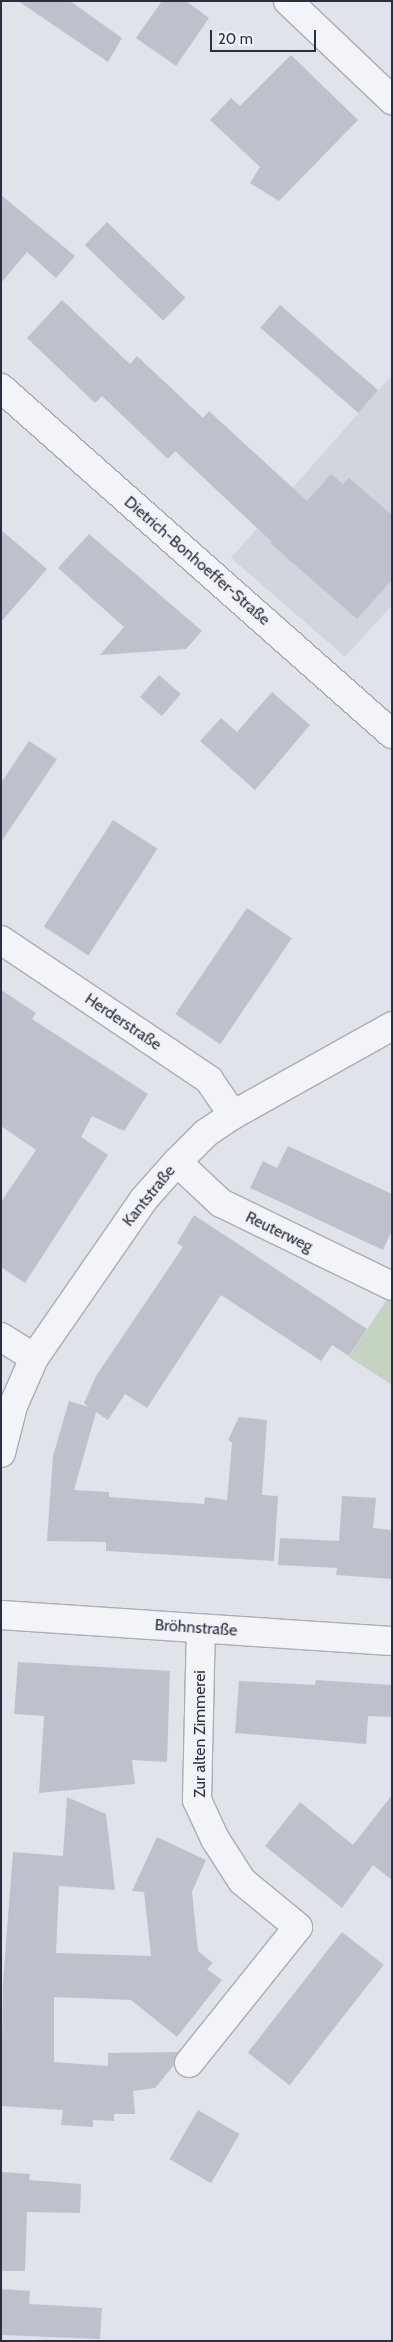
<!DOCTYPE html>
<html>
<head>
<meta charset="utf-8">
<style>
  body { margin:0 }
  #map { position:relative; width:393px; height:2342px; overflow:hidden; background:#e0e3e9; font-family:Cabin,sans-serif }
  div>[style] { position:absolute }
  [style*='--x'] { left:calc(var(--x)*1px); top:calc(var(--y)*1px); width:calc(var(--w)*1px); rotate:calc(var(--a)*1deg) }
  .built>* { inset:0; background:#d3d5de }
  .green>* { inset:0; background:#c4d3c2 }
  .building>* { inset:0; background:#bec1cc; transform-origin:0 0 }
  .roads { filter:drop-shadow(1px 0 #a9adb6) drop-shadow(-1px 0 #a9adb6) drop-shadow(0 1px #a9adb6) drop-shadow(0 -1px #a9adb6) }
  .minor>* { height:28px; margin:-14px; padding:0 14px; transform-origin:14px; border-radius:14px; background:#f3f4f7 }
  span { translate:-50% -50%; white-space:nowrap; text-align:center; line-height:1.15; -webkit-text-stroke:4px #f0f2f6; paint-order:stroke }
  .street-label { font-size:16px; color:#292e40 }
  .frame { position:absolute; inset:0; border:2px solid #292e40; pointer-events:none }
  .scale { position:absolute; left:210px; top:30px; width:106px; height:22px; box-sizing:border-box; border:2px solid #292e40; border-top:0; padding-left:6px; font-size:15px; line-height:18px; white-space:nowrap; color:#292e40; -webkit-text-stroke:4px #f0f2f6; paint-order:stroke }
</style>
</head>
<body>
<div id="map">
  <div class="built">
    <i style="clip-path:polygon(392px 375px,392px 605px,345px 657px,231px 558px)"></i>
  </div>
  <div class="green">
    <i style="clip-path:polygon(391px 1293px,392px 1293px,392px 1385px,349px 1357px)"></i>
  </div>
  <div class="building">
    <i style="clip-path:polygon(18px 1px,70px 1px,122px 38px,108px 62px)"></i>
    <i style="clip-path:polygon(162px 1px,186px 1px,209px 18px,176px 66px,136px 38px)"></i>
    <i style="clip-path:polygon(291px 55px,358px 120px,279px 201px,250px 183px,260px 167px,210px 120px,231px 98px,240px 106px)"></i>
    <i style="clip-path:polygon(1px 195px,75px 256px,56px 278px,27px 252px,1px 283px)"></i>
    <i style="left:107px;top:222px;width:109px;height:32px;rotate:44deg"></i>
    <i style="clip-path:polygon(62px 300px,130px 364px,137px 356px,203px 418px,209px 411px,307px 501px,331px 474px,343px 484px,349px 478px,392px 515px,392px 580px,357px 619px,270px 543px,272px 542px,175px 451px,168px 459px,102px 396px,95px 403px,27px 338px)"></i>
    <i style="left:280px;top:305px;width:130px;height:30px;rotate:41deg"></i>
    <i style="clip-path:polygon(1px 530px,47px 569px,1px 622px)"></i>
    <i style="clip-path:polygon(89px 534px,202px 631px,186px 649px,100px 655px,124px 627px,58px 568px)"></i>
    <i style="left:159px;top:675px;width:29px;height:29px;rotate:41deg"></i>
    <i style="clip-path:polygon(272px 692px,310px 725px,255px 790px,200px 741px,221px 718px,237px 732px)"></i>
    <i style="clip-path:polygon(29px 741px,57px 759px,1px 842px,1px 783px)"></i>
    <i style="left:113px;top:820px;width:53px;height:127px;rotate:33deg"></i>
    <i style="left:247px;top:908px;width:54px;height:128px;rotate:34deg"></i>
    <i style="clip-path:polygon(1px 990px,36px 1013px,32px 1019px,148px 1094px,124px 1131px,92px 1116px,81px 1137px,108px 1155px,25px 1283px,1px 1267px,1px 1202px,36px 1150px,1px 1126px)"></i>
    <i style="clip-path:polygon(288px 1146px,392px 1194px,392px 1230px,383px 1250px,250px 1188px,263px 1161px,277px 1168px)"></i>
    <i style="clip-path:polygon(194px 1215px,367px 1329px,349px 1356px,332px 1345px,321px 1361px,221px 1295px,147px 1408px,125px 1394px,108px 1420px,96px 1412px,74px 1490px,109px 1492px,109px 1497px,204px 1504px,205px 1497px,227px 1500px,232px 1443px,228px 1440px,239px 1417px,267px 1420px,262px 1495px,278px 1496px,274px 1561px,106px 1551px,106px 1542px,47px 1541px,53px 1456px,69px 1401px,89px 1407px,84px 1403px,96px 1376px,183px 1247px,177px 1243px)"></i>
    <i style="clip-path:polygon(342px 1496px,376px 1498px,373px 1528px,392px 1530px,392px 1579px,336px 1575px,337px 1568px,278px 1565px,280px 1538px,339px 1541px)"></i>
    <i style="clip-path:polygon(18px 1662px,170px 1671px,167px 1762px,132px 1760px,135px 1784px,39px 1793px,44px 1716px,14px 1714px)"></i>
    <i style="clip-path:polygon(316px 1680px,392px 1685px,392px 1717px,368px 1716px,366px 1744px,235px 1733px,239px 1681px,315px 1685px)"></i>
    <i style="clip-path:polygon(392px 1795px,392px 1880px,373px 1865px,342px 1908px,265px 1846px,300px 1802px,353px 1845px)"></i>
    <i style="clip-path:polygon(67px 1797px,106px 1814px,115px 1890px,59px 1886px,56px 1953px,151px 1956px,144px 1892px,132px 1891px,157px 1837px,206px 1860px,192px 1892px,198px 1951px,213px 1963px,207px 1969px,222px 1980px,177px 2037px,131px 2000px,54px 1997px,54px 2062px,108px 2066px,108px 2053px,178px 2052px,174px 2065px,155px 2088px,133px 2091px,135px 2114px,114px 2114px,114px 2121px,93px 2120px,93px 2127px,61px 2125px,63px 2110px,1px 2106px,3px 1982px,13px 1852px,63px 1856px)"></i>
    <i style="left:342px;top:1932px;width:53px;height:153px;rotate:38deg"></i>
    <i style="left:198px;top:2110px;width:48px;height:57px;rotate:30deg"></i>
    <i style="clip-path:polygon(1px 2172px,30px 2174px,29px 2180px,81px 2184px,80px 2213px,27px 2212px,25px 2271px,1px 2271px)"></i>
    <i style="clip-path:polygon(1px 2289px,30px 2291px,29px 2304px,102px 2308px,100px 2339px,1px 2335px)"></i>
  </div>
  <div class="roads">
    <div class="minor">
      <i style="--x:288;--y:1;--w:144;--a:43.6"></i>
      <i style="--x:1;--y:388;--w:522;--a:41.51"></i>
      <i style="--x:1;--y:940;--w:251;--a:33.9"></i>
      <i style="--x:209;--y:1080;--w:42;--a:55.6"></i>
      <i style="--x:177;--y:1162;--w:60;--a:43"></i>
      <i style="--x:221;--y:1203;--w:190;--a:25.9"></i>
      <i style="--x:1;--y:1337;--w:39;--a:32"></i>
      <i style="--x:1;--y:1453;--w:49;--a:-75.7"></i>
      <i style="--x:13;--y:1406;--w:52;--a:-66.4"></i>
      <i style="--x:34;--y:1358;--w:193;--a:-55.3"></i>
      <i style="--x:144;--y:1199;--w:50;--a:-48.3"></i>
      <i style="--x:177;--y:1162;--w:41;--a:-45"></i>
      <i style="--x:206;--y:1133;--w:32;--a:-34"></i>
      <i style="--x:233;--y:1115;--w:182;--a:-29.2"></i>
      <i style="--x:1;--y:1615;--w:392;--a:3.8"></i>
      <i style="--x:189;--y:2063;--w:174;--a:-51.3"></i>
      <i style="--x:298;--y:1927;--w:72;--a:-140.6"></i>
      <i style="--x:242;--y:1881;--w:50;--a:-122.7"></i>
      <i style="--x:215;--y:1839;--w:43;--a:-114.8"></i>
      <i style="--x:197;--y:1800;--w:171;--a:-88.7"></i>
    </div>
  </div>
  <div class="street-label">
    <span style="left:197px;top:561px;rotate:41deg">Dietrich-Bonhoeffer-Straße</span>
    <span style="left:123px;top:1022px;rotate:34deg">Herderstraße</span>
    <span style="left:149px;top:1196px;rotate:-51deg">Kantstraße</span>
    <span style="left:279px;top:1232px;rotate:26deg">Reuterweg</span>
    <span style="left:196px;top:1628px;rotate:4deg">Bröhnstraße</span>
    <span style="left:200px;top:1734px;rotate:-90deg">Zur alten Zimmerei</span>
  </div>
  <div class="frame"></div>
  <div class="scale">20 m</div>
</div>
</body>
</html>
